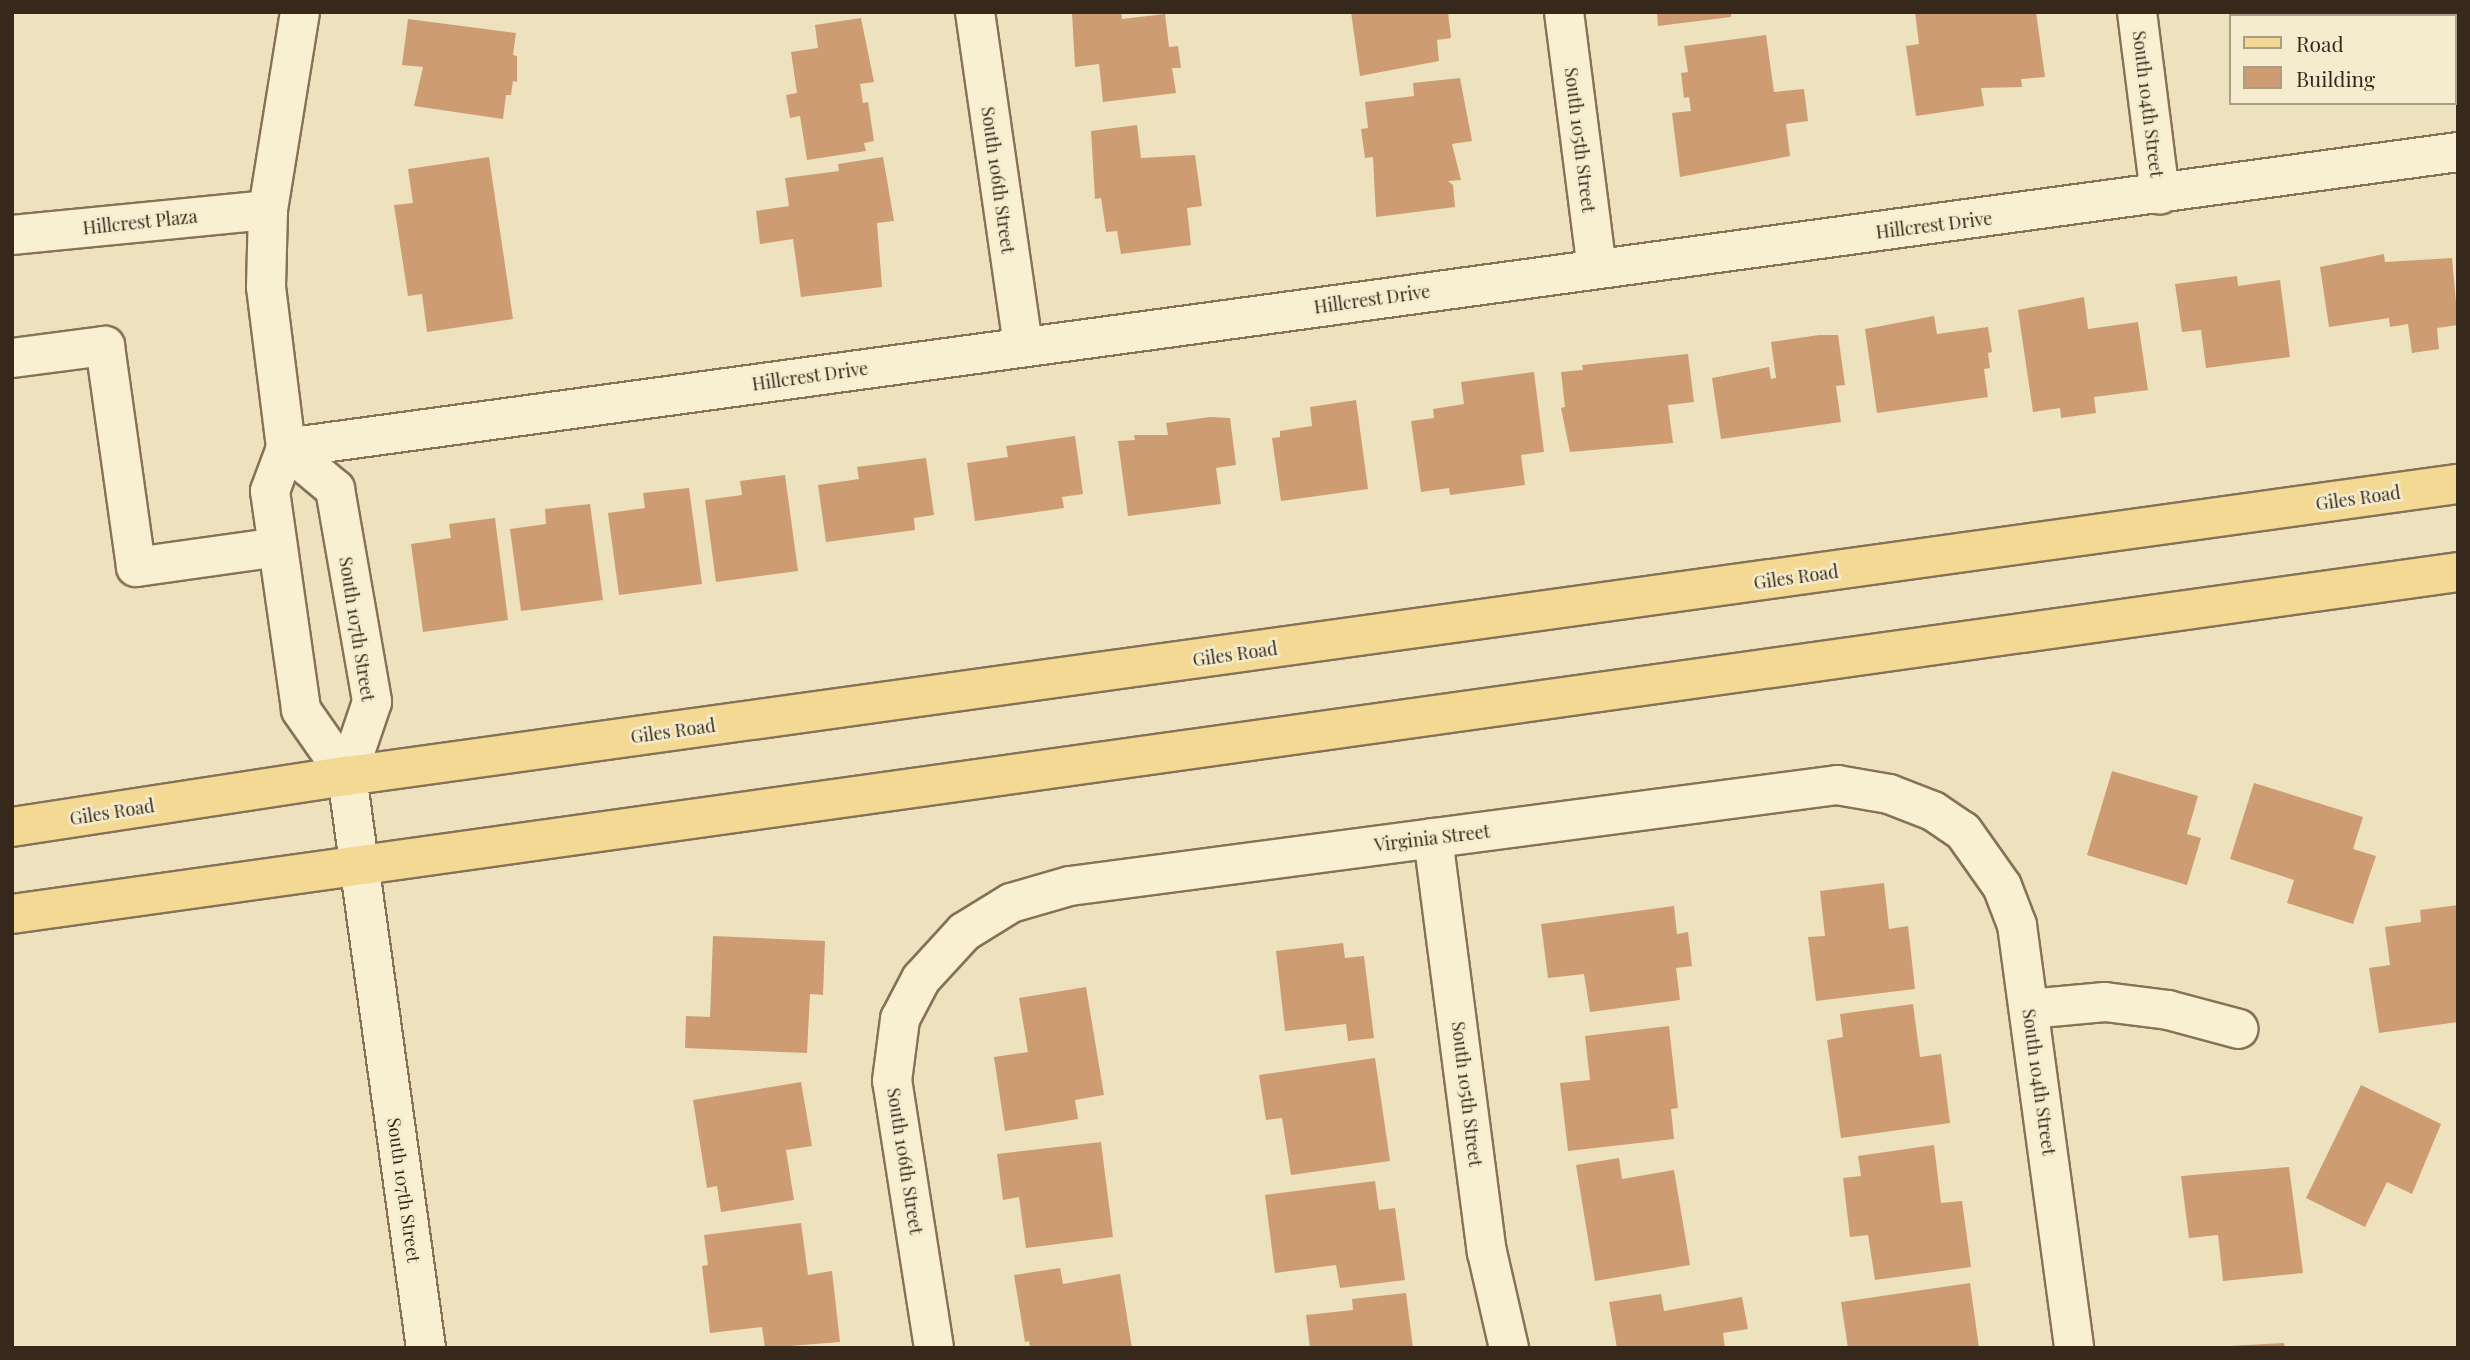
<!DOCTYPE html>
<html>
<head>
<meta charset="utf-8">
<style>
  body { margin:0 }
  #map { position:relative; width:2470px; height:1360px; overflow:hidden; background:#eee2be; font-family:"Playfair Display",serif }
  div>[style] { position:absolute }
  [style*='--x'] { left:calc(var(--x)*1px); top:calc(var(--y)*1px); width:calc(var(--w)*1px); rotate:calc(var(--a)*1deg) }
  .building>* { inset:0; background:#cd9c73; transform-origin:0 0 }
  .roads { filter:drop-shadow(2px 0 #867257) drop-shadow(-2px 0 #867257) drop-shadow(0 2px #867257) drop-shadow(0 -2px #867257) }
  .minor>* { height:38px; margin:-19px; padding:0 19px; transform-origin:19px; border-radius:19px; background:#f9efd1 }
  .major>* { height:38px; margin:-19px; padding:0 19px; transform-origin:19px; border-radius:19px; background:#f3d994 }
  span { translate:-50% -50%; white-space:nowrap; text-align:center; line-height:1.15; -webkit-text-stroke:5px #f5ecce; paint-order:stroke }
  .street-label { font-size:18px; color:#36291c }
  .frame { position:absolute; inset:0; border:14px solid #36291c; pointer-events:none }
  .legend { position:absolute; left:2229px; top:14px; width:228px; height:91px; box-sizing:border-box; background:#f5ecce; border:2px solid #a99e87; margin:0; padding:9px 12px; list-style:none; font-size:21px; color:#36291c }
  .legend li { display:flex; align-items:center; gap:14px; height:35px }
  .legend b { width:35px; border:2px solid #a99e87 }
</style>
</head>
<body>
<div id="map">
  <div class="building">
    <i style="clip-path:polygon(1072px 12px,1121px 12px,1122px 19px,1165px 14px,1169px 47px,1178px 46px,1181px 68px,1172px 68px,1176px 93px,1103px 102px,1099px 64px,1075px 67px)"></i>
    <i style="clip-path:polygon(1351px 12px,1448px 12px,1451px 38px,1437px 40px,1439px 61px,1360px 76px)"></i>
    <i style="clip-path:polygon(1657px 12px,1731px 12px,1731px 17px,1658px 26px)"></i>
    <i style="clip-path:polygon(1915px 12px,2036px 12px,2045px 77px,2021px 79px,2022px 87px,1981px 88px,1984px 106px,1916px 116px,1906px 46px,1919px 44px)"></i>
    <i style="left:2242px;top:12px;width:103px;height:4px"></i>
    <i style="clip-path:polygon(861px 18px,874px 82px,860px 84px,863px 103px,868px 102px,874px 141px,864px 143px,866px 151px,807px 160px,800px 116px,790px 118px,786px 95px,797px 93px,791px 52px,818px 48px,815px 25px)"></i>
    <i style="clip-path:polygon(408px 19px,516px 33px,513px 55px,517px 56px,517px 82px,513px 81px,511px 95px,506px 95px,503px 119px,414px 106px,423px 67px,402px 65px)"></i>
    <i style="clip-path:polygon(1766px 35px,1774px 92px,1804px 89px,1808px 121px,1786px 124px,1790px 156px,1680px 177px,1672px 113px,1691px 111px,1689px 97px,1684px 98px,1681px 73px,1688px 72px,1684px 46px)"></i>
    <i style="clip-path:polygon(1460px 78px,1472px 141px,1452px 144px,1461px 180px,1448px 181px,1453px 185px,1455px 207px,1376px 217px,1373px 157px,1365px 158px,1361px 129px,1368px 128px,1365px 102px,1414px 96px,1413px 83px)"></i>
    <i style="clip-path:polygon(1137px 125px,1141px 158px,1195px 155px,1202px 206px,1187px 208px,1191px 245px,1121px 254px,1117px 231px,1106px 232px,1101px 198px,1095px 199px,1091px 131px)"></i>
    <i style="clip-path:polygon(489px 157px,513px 319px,427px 332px,422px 294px,408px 296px,394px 205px,413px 203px,408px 169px)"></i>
    <i style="clip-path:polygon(883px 157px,894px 221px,877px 223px,882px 287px,801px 297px,793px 239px,760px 244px,756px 211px,789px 206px,785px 178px,839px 171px,838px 164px)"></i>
    <i style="clip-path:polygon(2384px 254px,2385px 262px,2452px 258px,2458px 325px,2437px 328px,2439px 349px,2412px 353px,2408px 324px,2390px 327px,2389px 318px,2329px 327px,2320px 267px)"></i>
    <i style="clip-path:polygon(2237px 276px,2238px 286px,2280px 280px,2290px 357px,2206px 368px,2201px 330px,2182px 332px,2175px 284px)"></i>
    <i style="clip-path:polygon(2084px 297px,2088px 329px,2138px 322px,2148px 390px,2094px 397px,2096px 413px,2061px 418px,2060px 408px,2033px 412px,2018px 310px)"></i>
    <i style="clip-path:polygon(1934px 316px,1937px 334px,1988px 327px,1992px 352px,1988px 353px,1990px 368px,1984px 369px,1988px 397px,1877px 413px,1865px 329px)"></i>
    <i style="clip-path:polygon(1819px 335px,1838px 335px,1845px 385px,1836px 386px,1841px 422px,1721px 439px,1712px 378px,1769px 367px,1771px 379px,1776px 378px,1771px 342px)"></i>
    <i style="clip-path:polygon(1688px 354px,1694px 402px,1668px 405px,1673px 443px,1570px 452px,1561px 408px,1565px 407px,1561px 372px,1583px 370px,1582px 365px)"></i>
    <i style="clip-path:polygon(1534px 372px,1544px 452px,1521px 455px,1525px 485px,1450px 495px,1449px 488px,1421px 492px,1411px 421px,1434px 418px,1433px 409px,1464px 404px,1461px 382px)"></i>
    <i style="clip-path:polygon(1356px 400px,1368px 489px,1281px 501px,1272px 438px,1280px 437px,1280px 431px,1312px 426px,1310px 407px)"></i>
    <i style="clip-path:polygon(1210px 417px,1230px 418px,1236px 465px,1216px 468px,1221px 504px,1128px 516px,1118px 441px,1135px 440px,1134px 435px,1168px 435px,1166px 423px)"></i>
    <i style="clip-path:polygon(1075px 436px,1083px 494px,1062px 497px,1064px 508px,975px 521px,967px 463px,1008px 457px,1006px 446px)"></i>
    <i style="clip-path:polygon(926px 458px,934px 515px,914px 518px,915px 530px,826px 542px,818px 485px,859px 479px,857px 467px)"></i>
    <i style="clip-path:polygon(785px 475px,798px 571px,716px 582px,705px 500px,742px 495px,740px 481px)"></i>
    <i style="clip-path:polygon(689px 488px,702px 584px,619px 595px,608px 513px,645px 508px,643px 493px)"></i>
    <i style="clip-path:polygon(590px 504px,603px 600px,521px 611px,510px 529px,546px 524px,545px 509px)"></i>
    <i style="clip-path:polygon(495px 518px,508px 620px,423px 632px,411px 544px,451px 538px,449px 524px)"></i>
    <i style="clip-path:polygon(2112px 771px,2198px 796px,2187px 834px,2201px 838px,2187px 885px,2087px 855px)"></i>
    <i style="clip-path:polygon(2254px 783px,2363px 817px,2353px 849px,2376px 856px,2353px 924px,2287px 903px,2294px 880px,2230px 859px)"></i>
    <i style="clip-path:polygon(1884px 883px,1889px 929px,1908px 926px,1915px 989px,1816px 1001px,1808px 937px,1825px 936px,1820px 891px)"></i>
    <i style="clip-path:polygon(2458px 905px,2458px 1022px,2379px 1033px,2369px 968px,2390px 965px,2385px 927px,2421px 922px,2420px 910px)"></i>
    <i style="clip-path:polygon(1674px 906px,1677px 934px,1688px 932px,1692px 966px,1676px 968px,1680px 1000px,1590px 1012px,1584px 974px,1548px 978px,1541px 924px)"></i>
    <i style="clip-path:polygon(713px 936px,825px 941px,823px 995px,810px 994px,807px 1053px,685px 1048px,686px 1016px,710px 1017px)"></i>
    <i style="clip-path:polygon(1343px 943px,1345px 958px,1364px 956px,1374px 1038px,1348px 1041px,1346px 1024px,1285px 1031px,1276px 951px)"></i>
    <i style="clip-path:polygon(1086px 987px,1104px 1095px,1075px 1100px,1078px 1119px,1005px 1131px,994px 1057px,1028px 1052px,1019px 998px)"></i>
    <i style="clip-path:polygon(1913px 1004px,1920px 1057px,1941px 1054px,1950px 1123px,1841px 1138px,1827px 1040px,1843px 1037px,1840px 1014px)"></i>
    <i style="clip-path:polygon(1669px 1026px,1678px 1108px,1671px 1109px,1674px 1139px,1568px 1151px,1560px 1083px,1590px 1080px,1585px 1036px)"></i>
    <i style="clip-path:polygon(1375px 1058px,1390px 1161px,1291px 1175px,1282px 1118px,1266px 1120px,1259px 1075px)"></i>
    <i style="clip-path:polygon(801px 1082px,812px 1146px,786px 1150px,794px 1200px,721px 1212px,717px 1186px,707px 1188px,693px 1100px)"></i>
    <i style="clip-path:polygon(2361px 1085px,2441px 1124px,2412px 1194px,2387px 1182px,2365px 1227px,2306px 1198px)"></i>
    <i style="clip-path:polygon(1101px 1142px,1113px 1237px,1026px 1248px,1019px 1197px,1003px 1200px,997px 1154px)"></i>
    <i style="clip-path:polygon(1934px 1145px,1941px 1203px,1962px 1201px,1971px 1267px,1875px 1280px,1868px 1235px,1850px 1237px,1843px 1178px,1861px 1176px,1858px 1156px)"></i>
    <i style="clip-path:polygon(1619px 1158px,1622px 1179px,1674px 1170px,1690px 1265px,1595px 1281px,1576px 1165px)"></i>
    <i style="clip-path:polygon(2289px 1167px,2303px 1273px,2223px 1281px,2218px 1235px,2189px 1238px,2181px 1176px)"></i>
    <i style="clip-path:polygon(1375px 1181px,1379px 1210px,1395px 1208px,1405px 1280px,1340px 1288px,1336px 1265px,1275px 1273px,1265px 1195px)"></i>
    <i style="clip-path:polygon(801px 1223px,808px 1275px,832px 1271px,840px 1342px,765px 1348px,762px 1327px,710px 1333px,702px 1266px,708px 1265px,704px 1235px)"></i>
    <i style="clip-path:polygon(1060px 1268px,1063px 1284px,1120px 1274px,1132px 1348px,1030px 1348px,1029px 1341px,1025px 1342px,1014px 1275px)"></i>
    <i style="clip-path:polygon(1970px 1283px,1979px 1348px,1848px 1348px,1841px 1302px)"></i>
    <i style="clip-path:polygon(1406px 1293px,1413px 1348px,1310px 1348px,1306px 1315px,1353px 1310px,1352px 1299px)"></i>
    <i style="clip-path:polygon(1661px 1294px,1664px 1311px,1742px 1297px,1748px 1329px,1723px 1333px,1725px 1348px,1617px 1348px,1609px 1302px)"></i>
    <i style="clip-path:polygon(2284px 1343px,2285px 1348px,2231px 1348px,2230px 1346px)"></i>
  </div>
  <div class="roads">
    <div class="minor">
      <i style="--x:300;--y:12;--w:201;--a:99.2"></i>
      <i style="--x:268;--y:210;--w:77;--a:91.5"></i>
      <i style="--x:266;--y:287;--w:162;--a:82.9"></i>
      <i style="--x:286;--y:448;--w:46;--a:110.4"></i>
      <i style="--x:270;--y:491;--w:221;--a:81.9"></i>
      <i style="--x:301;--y:710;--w:80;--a:55.1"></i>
      <i style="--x:975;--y:12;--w:338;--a:81.8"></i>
      <i style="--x:1564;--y:12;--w:258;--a:82.7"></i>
      <i style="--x:2137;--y:12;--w:184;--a:82.8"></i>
      <i style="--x:12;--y:235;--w:257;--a:-5.6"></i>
      <i style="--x:12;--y:358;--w:94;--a:-7.4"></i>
      <i style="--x:105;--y:346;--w:223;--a:82"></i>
      <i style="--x:136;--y:567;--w:143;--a:-8"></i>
      <i style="--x:286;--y:448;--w:2192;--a:-7.76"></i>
      <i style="--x:286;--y:448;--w:64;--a:39.9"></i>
      <i style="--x:335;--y:489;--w:216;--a:80.1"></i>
      <i style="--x:372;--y:702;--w:78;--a:108.7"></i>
      <i style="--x:347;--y:776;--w:577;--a:82.14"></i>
      <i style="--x:1433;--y:838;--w:418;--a:82.6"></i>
      <i style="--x:1487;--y:1252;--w:98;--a:77.1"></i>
      <i style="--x:2029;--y:1009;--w:76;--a:-5.3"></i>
      <i style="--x:2105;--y:1002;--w:64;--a:7.2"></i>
      <i style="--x:2168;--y:1010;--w:73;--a:15"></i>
      <i style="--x:934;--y:1348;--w:270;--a:-98.9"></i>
      <i style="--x:892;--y:1081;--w:63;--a:-82.6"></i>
      <i style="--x:900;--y:1019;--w:45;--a:-62.3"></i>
      <i style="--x:921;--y:979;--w:64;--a:-47.5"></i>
      <i style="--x:964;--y:932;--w:55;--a:-31.7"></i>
      <i style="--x:1011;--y:903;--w:61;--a:-16.1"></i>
      <i style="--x:1070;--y:886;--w:774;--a:-7.5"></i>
      <i style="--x:1837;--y:785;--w:53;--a:9.8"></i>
      <i style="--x:1889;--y:794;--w:47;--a:21.1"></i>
      <i style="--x:1933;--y:811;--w:36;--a:34"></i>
      <i style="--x:1963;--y:831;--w:67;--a:54.7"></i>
      <i style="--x:2002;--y:886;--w:42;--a:69"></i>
      <i style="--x:2017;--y:925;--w:427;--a:82.3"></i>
    </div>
    <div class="major">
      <i style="--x:12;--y:827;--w:339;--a:-8.7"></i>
      <i style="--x:347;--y:776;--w:2131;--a:-7.88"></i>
      <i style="--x:12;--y:914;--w:2470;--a:-7.96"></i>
    </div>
  </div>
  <div class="street-label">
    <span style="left:2148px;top:104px;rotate:83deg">South 104th Street</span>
    <span style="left:1580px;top:140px;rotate:83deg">South 105th Street</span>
    <span style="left:998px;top:180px;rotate:82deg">South 106th Street</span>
    <span style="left:140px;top:222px;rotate:-6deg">Hillcrest Plaza</span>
    <span style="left:1934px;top:225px;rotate:-7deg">Hillcrest Drive</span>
    <span style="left:1372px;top:299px;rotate:-8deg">Hillcrest Drive</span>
    <span style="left:810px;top:376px;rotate:-8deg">Hillcrest Drive</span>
    <span style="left:2358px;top:498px;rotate:-8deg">Giles Road</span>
    <span style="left:1796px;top:577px;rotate:-8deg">Giles Road</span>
    <span style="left:357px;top:629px;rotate:81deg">South 107th Street</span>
    <span style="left:1235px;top:654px;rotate:-8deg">Giles Road</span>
    <span style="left:673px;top:731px;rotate:-8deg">Giles Road</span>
    <span style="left:112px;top:812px;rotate:-9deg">Giles Road</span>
    <span style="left:1432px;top:838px;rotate:-7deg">Virginia Street</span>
    <span style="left:2039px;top:1082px;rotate:82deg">South 104th Street</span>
    <span style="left:1467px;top:1094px;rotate:83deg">South 105th Street</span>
    <span style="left:905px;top:1161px;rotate:81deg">South 106th Street</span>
    <span style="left:404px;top:1190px;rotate:82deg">South 107th Street</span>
  </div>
  <div class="frame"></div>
  <ul class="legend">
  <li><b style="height:9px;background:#f3d994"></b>Road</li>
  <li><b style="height:19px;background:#cd9c73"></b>Building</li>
  </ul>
</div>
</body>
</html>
